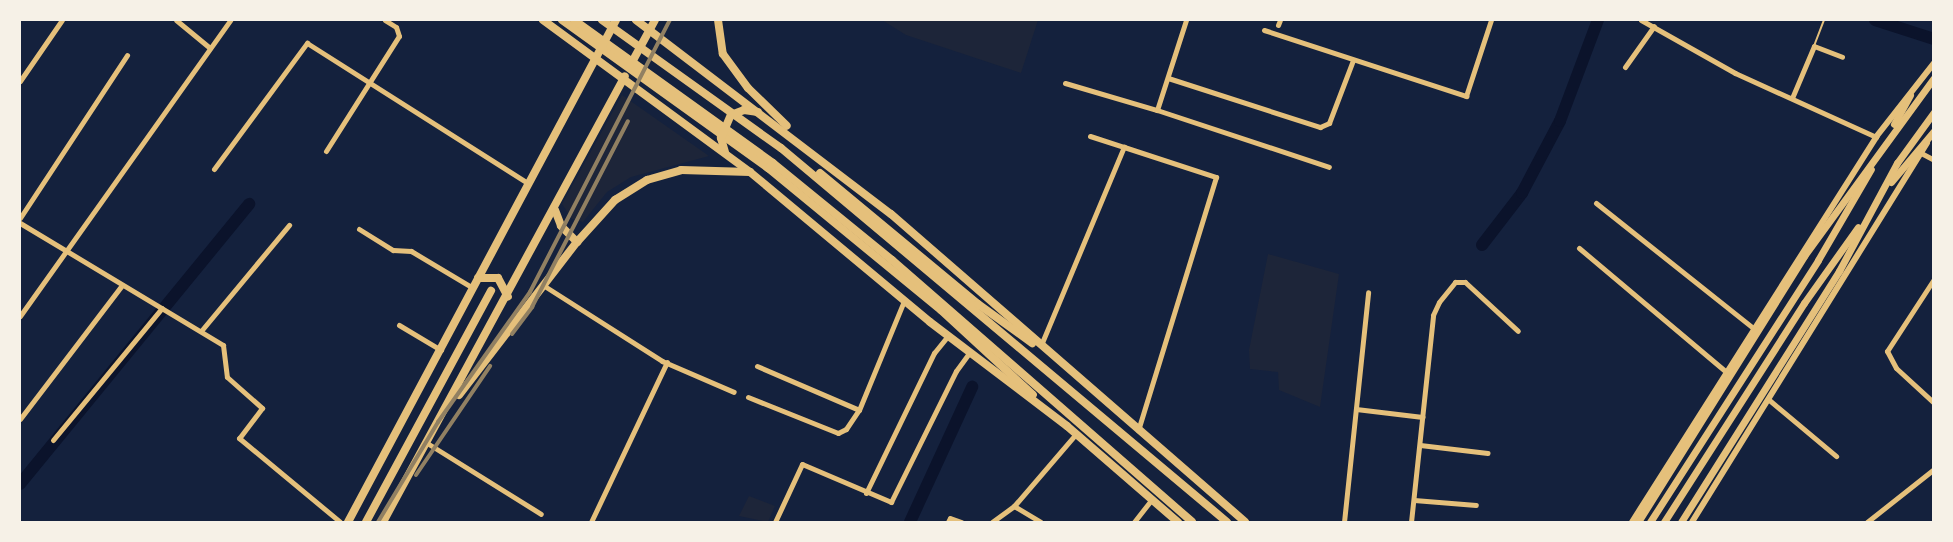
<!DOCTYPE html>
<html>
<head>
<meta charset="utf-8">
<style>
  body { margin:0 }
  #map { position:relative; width:1953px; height:542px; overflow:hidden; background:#14213d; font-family:Signika,sans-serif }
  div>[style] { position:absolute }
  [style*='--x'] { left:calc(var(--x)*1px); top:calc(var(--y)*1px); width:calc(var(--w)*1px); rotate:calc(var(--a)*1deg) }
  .green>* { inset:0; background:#1d2539 }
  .canal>* { height:12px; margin:-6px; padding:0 6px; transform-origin:6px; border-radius:6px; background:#0b132b }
  .service>* { height:2px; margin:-1px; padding:0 1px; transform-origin:1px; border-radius:1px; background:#e5c07b }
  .minor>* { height:5px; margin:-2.5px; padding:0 2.5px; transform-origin:2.5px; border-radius:2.5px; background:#e5c07b }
  .tertiary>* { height:6px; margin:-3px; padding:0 3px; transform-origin:3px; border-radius:3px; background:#e5c07b }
  .secondary>* { height:7px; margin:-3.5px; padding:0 3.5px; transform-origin:3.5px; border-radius:3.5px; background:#e5c07b }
  .primary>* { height:8px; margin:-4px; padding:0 4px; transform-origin:4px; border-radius:4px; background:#e5c07b }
  .rail>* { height:4px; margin:-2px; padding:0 2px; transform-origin:2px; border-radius:2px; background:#918062 }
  span { translate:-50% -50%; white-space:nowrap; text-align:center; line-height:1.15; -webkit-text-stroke:6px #f6f1e7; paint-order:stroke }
  .frame { position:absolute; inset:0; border:21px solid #f6f1e7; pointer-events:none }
</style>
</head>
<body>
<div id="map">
  <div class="green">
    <i style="clip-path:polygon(882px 20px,1038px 20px,1021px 73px,906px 35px)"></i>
    <i style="clip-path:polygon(622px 95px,709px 156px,631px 177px,607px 192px,583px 222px,572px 219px,562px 204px)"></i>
    <i style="clip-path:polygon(1268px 254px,1339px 274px,1320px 407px,1279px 390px,1278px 372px,1250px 369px,1249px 350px)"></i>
    <i style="clip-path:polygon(749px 496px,775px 506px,768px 522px,739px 516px)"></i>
  </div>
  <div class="canal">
    <i style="--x:1875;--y:20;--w:62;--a:17.9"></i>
    <i style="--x:1482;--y:245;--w:66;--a:-52.4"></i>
    <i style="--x:1522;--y:193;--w:81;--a:-62.2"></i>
    <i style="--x:1560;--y:121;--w:108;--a:-69.4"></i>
    <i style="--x:20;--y:484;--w:362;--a:-50.7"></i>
    <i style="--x:910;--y:522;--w:149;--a:-65.3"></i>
  </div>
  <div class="service">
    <i style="--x:1814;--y:46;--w:28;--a:-69"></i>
  </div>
  <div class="minor">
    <i style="--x:176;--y:20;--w:44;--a:39.5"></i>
    <i style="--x:1641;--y:20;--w:108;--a:29.4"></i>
    <i style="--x:1735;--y:73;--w:155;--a:24.4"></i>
    <i style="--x:1278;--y:25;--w:5;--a:-68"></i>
    <i style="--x:1264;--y:30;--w:213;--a:18.1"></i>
    <i style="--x:1466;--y:96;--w:80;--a:-71.8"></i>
    <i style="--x:1625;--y:67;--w:50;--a:-54.7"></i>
    <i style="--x:1168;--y:78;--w:160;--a:17.9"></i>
    <i style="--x:1320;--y:127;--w:10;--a:-24"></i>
    <i style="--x:1329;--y:123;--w:67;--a:-69.1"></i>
    <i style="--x:20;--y:81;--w:74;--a:-55.5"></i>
    <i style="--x:1065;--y:83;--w:96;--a:16.4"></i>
    <i style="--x:1157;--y:110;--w:95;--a:-72.1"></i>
    <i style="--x:1792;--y:98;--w:56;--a:-67.1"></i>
    <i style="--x:1814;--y:46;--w:30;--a:21"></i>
    <i style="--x:1157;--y:110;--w:181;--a:18.3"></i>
    <i style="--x:1090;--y:136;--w:36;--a:18"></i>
    <i style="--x:326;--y:151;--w:136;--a:-57.6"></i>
    <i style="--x:399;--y:36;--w:9;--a:-108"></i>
    <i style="--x:396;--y:27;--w:13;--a:-148"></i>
    <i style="--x:1921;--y:153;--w:15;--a:28"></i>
    <i style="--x:214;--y:169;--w:157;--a:-53.6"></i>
    <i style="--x:307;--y:43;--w:262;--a:32.4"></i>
    <i style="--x:1596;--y:203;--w:201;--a:38.5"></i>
    <i style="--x:20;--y:218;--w:195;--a:-56.7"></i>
    <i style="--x:20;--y:223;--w:237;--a:31"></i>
    <i style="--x:223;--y:345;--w:32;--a:83"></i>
    <i style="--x:227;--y:377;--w:47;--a:41.5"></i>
    <i style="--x:262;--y:408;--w:38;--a:127"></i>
    <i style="--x:239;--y:438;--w:131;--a:39.7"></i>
    <i style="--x:359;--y:229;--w:40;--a:32"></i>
    <i style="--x:393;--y:250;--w:18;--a:3"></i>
    <i style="--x:411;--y:251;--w:72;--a:30.8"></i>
    <i style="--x:1579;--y:248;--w:191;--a:40.1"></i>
    <i style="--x:1934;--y:279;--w:86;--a:123.1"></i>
    <i style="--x:1887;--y:351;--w:19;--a:62"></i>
    <i style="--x:1896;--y:368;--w:52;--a:42.6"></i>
    <i style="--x:546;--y:287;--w:138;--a:32.5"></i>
    <i style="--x:662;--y:361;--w:78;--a:23.3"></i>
    <i style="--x:20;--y:316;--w:363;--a:-54.6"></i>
    <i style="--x:399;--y:325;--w:49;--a:30.8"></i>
    <i style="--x:201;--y:331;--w:138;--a:-50.3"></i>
    <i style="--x:1041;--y:345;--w:215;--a:-67.3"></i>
    <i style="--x:1124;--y:147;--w:97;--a:18.1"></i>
    <i style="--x:1216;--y:177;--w:265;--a:107.1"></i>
    <i style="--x:757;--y:366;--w:111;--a:23.3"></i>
    <i style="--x:859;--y:410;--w:118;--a:-67.6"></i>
    <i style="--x:748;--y:397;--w:97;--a:21.8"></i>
    <i style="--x:838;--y:433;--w:9;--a:-27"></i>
    <i style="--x:846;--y:429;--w:23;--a:-56"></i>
    <i style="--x:1768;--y:399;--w:89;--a:40"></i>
    <i style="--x:1356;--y:409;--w:67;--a:6.8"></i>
    <i style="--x:20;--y:419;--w:168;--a:-52.7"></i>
    <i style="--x:53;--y:440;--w:171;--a:-50.5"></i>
    <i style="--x:427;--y:443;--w:134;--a:31.9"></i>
    <i style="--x:1420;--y:445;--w:68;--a:6.7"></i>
    <i style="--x:866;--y:493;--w:156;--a:-64.1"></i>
    <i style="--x:934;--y:353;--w:22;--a:-51"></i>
    <i style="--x:1414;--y:500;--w:62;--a:4.6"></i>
    <i style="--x:1014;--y:506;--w:31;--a:31"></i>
    <i style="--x:591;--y:522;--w:177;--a:-64.6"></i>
    <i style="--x:775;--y:522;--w:64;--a:-65"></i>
    <i style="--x:802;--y:464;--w:97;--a:23.1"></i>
    <i style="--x:891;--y:502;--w:146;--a:-63.6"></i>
    <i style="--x:956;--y:371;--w:22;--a:-54"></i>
    <i style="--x:948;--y:522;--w:4;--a:-63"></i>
    <i style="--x:950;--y:518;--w:12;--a:20"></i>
    <i style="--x:992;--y:522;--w:27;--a:-36"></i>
    <i style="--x:1014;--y:506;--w:95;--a:-49.3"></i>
    <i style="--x:1134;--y:522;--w:28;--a:-52"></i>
    <i style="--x:1344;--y:522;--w:231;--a:-84"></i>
    <i style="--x:1411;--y:522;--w:208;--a:-83.9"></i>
    <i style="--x:1433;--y:315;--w:14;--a:-65"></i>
    <i style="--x:1439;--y:302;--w:26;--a:-51"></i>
    <i style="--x:1455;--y:282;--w:10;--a:0"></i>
    <i style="--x:1465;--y:282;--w:72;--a:42.8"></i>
    <i style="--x:1867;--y:522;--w:85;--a:-38.3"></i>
  </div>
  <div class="tertiary">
    <i style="--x:1632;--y:522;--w:456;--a:-57.6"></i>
    <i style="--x:1876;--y:137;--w:94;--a:-51.9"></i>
    <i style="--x:1692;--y:522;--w:446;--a:-58.2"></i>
  </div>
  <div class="secondary">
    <i style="--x:1894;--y:124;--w:33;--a:-61"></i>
    <i style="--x:1891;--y:182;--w:67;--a:-49.9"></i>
    <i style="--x:1638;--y:522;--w:314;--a:-58"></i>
    <i style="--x:1804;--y:256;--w:220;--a:-53.9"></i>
    <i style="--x:1650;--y:522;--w:311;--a:-57.3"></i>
    <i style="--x:1818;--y:260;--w:105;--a:-59.8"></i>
    <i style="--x:1664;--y:522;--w:260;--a:-57.4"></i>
    <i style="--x:1804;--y:303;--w:93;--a:-54.6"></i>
    <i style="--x:1681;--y:522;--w:297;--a:-57.8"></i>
    <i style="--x:1839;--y:271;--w:123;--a:-61.8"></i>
    <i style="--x:1897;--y:163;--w:63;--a:-54"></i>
  </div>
  <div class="primary">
    <i style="--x:543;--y:20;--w:257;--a:36.3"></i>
    <i style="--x:750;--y:172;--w:234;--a:39.8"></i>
    <i style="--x:930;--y:322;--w:172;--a:37.2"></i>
    <i style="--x:1067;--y:426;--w:147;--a:40.9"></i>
    <i style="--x:562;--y:20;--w:254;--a:35.7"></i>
    <i style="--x:768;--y:168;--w:224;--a:39.4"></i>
    <i style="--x:941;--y:310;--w:125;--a:42.7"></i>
    <i style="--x:574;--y:20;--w:245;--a:35.7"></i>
    <i style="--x:773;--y:163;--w:154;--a:39.2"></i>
    <i style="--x:892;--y:260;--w:398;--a:41.1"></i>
    <i style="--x:602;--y:20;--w:220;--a:35.6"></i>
    <i style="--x:781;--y:148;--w:582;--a:39.98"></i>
    <i style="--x:636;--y:20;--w:320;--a:37.3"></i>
    <i style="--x:891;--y:214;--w:469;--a:41"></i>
    <i style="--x:718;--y:20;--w:34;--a:82"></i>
    <i style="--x:723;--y:54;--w:42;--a:53.7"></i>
    <i style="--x:748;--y:88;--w:54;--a:44.3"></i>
    <i style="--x:631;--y:64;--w:50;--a:-61.4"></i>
    <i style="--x:725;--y:152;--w:15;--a:-106"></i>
    <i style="--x:721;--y:138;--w:25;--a:-67"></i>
    <i style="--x:731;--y:115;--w:14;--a:-21"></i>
    <i style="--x:744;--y:110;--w:14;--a:8"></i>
    <i style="--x:820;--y:173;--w:205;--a:39.7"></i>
    <i style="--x:978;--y:304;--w:67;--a:35.8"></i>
    <i style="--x:555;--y:210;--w:17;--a:69"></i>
    <i style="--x:561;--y:226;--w:23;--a:45"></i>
    <i style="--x:478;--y:278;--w:20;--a:0"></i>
    <i style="--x:498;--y:278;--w:21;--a:62"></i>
    <i style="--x:459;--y:395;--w:193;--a:-52.4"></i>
    <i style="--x:577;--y:242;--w:57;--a:-47.9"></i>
    <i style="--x:615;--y:200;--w:38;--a:-32"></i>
    <i style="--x:647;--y:180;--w:35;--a:-16"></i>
    <i style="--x:681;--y:170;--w:69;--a:1.7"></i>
    <i style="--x:348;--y:522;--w:569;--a:-61.9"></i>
    <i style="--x:366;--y:522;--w:263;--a:-61.6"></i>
    <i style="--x:383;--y:522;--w:507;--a:-61.52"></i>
  </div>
  <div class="rail">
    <i style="--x:512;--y:334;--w:34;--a:-53"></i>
    <i style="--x:532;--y:307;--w:209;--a:-62.7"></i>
    <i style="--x:416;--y:475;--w:132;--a:-55.8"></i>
    <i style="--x:378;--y:522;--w:117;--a:-59"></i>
    <i style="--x:438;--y:422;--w:159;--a:-54.7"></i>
    <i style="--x:530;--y:292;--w:306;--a:-62.8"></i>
  </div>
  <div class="frame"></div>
</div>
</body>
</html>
